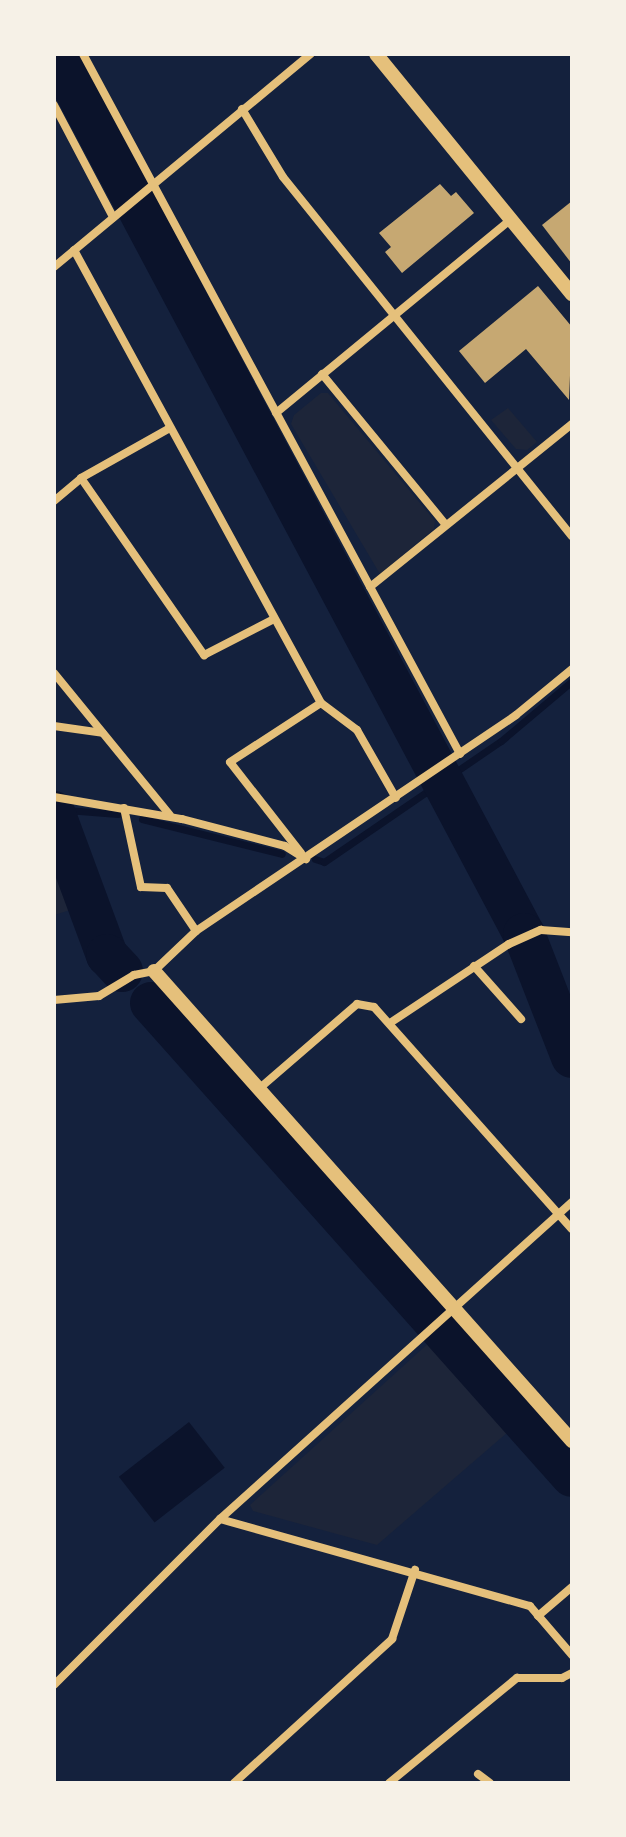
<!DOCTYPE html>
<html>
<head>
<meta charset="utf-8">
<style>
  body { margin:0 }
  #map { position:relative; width:626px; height:1837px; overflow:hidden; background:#14213d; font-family:"Nunito Sans",sans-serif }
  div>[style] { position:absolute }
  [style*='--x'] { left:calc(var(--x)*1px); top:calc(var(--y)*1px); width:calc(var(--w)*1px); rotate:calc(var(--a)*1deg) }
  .green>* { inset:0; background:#1d2539 }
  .water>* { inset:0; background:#0b132b; transform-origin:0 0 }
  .stream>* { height:7px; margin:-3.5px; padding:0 3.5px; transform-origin:3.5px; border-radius:3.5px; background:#0b132b }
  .river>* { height:42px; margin:-21px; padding:0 21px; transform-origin:21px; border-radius:21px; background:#0b132b }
  .building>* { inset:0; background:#c6a872 }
  .minor>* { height:8px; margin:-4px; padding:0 4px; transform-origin:4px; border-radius:4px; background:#e5c07b }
  .tertiary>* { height:14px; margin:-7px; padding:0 7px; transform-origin:7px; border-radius:7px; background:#e5c07b }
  span { translate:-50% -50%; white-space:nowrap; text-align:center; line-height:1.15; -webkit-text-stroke:8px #f6f1e7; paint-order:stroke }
  .frame { position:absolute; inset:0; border:56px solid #f6f1e7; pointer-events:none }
</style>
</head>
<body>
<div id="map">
  <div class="green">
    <i style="clip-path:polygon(321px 393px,328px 393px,435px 521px,434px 529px,380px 574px,291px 424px,294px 415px)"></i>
    <i style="clip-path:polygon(508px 408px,537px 442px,527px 450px,516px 449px,491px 420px)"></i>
    <i style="clip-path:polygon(54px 851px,77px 908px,54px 915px)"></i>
    <i style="clip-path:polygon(441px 1339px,516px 1425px,377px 1545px,253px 1511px,250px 1505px,432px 1340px)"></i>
  </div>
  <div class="water">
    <i style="left:189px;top:1422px;width:58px;height:89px;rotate:52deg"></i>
  </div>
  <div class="stream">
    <i style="--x:54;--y:809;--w:64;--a:4.5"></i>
    <i style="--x:142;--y:819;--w:144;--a:14"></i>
    <i style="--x:315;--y:859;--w:9;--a:18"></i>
    <i style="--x:324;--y:862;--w:214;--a:-34.4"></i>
    <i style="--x:501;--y:741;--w:93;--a:-40.2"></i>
  </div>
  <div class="river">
    <i style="--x:56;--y:54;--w:997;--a:62"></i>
    <i style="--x:524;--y:934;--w:132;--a:68.7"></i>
    <i style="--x:54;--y:812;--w:153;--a:69.7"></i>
    <i style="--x:107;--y:955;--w:22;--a:47"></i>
    <i style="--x:151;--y:1003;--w:633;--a:48.33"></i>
  </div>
  <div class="building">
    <i style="clip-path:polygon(440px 184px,451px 196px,456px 192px,474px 213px,402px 273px,385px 252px,391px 247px,379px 233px)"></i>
    <i style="clip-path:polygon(572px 201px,572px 264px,542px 225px)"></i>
    <i style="clip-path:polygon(538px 286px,572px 327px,569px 400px,526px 349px,485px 383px,459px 351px)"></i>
  </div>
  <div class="minor">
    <i style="--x:83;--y:54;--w:795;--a:61.69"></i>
    <i style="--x:54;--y:105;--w:127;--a:62.2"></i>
    <i style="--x:242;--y:109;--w:79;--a:58.9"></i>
    <i style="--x:283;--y:177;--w:461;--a:51.2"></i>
    <i style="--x:74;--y:250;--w:516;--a:61.4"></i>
    <i style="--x:321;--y:703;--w:45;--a:36.9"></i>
    <i style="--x:357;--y:730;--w:78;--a:60.2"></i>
    <i style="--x:54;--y:267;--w:334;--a:-39.7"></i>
    <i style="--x:322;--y:374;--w:195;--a:50.6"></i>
    <i style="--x:276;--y:413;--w:305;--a:-39.5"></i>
    <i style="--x:81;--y:478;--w:216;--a:55.2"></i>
    <i style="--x:204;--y:655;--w:79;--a:-27.2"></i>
    <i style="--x:54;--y:501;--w:35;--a:-40"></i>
    <i style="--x:81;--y:478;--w:102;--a:-29.3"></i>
    <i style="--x:370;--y:587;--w:260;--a:-38.9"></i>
    <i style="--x:54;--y:673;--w:183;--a:50.8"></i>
    <i style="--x:54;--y:726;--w:49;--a:8.1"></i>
    <i style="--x:54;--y:797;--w:130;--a:9.8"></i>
    <i style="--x:182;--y:819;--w:106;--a:14.7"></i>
    <i style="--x:285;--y:846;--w:25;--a:32"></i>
    <i style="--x:124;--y:808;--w:81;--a:77.9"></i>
    <i style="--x:141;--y:887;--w:26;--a:2"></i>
    <i style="--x:167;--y:888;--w:52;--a:56"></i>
    <i style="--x:301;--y:853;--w:115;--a:-128"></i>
    <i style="--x:230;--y:762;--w:108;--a:-33"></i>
    <i style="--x:474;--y:966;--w:71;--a:48.4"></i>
    <i style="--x:54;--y:1000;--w:45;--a:-5.1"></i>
    <i style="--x:99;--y:996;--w:41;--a:-31"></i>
    <i style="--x:134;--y:975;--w:20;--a:-11"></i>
    <i style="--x:154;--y:971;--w:58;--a:-43.6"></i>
    <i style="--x:196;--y:931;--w:386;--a:-34"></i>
    <i style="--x:516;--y:715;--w:72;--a:-39.4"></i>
    <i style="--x:390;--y:1023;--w:143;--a:-33.6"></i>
    <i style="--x:509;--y:944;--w:35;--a:-24"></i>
    <i style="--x:541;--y:930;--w:31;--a:4"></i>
    <i style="--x:261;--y:1087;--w:127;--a:-40.8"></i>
    <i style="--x:357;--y:1004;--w:17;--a:10"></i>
    <i style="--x:374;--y:1007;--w:297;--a:48.3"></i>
    <i style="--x:220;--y:1519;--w:322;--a:15.7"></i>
    <i style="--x:530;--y:1606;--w:65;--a:49.4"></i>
    <i style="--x:538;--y:1616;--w:45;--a:-40.5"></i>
    <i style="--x:54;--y:1685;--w:235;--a:-45"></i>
    <i style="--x:220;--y:1519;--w:474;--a:-42"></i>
    <i style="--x:478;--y:1774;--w:15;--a:37"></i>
    <i style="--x:234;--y:1783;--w:214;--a:-42.3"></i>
    <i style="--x:392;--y:1639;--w:73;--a:-71.6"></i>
    <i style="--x:389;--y:1783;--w:166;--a:-39.4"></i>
    <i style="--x:517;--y:1678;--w:45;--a:0"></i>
    <i style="--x:562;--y:1678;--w:11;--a:-27"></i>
  </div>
  <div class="tertiary">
    <i style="--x:376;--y:54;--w:310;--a:50.8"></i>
    <i style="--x:154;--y:971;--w:629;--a:48.35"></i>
  </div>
  <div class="frame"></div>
</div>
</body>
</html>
